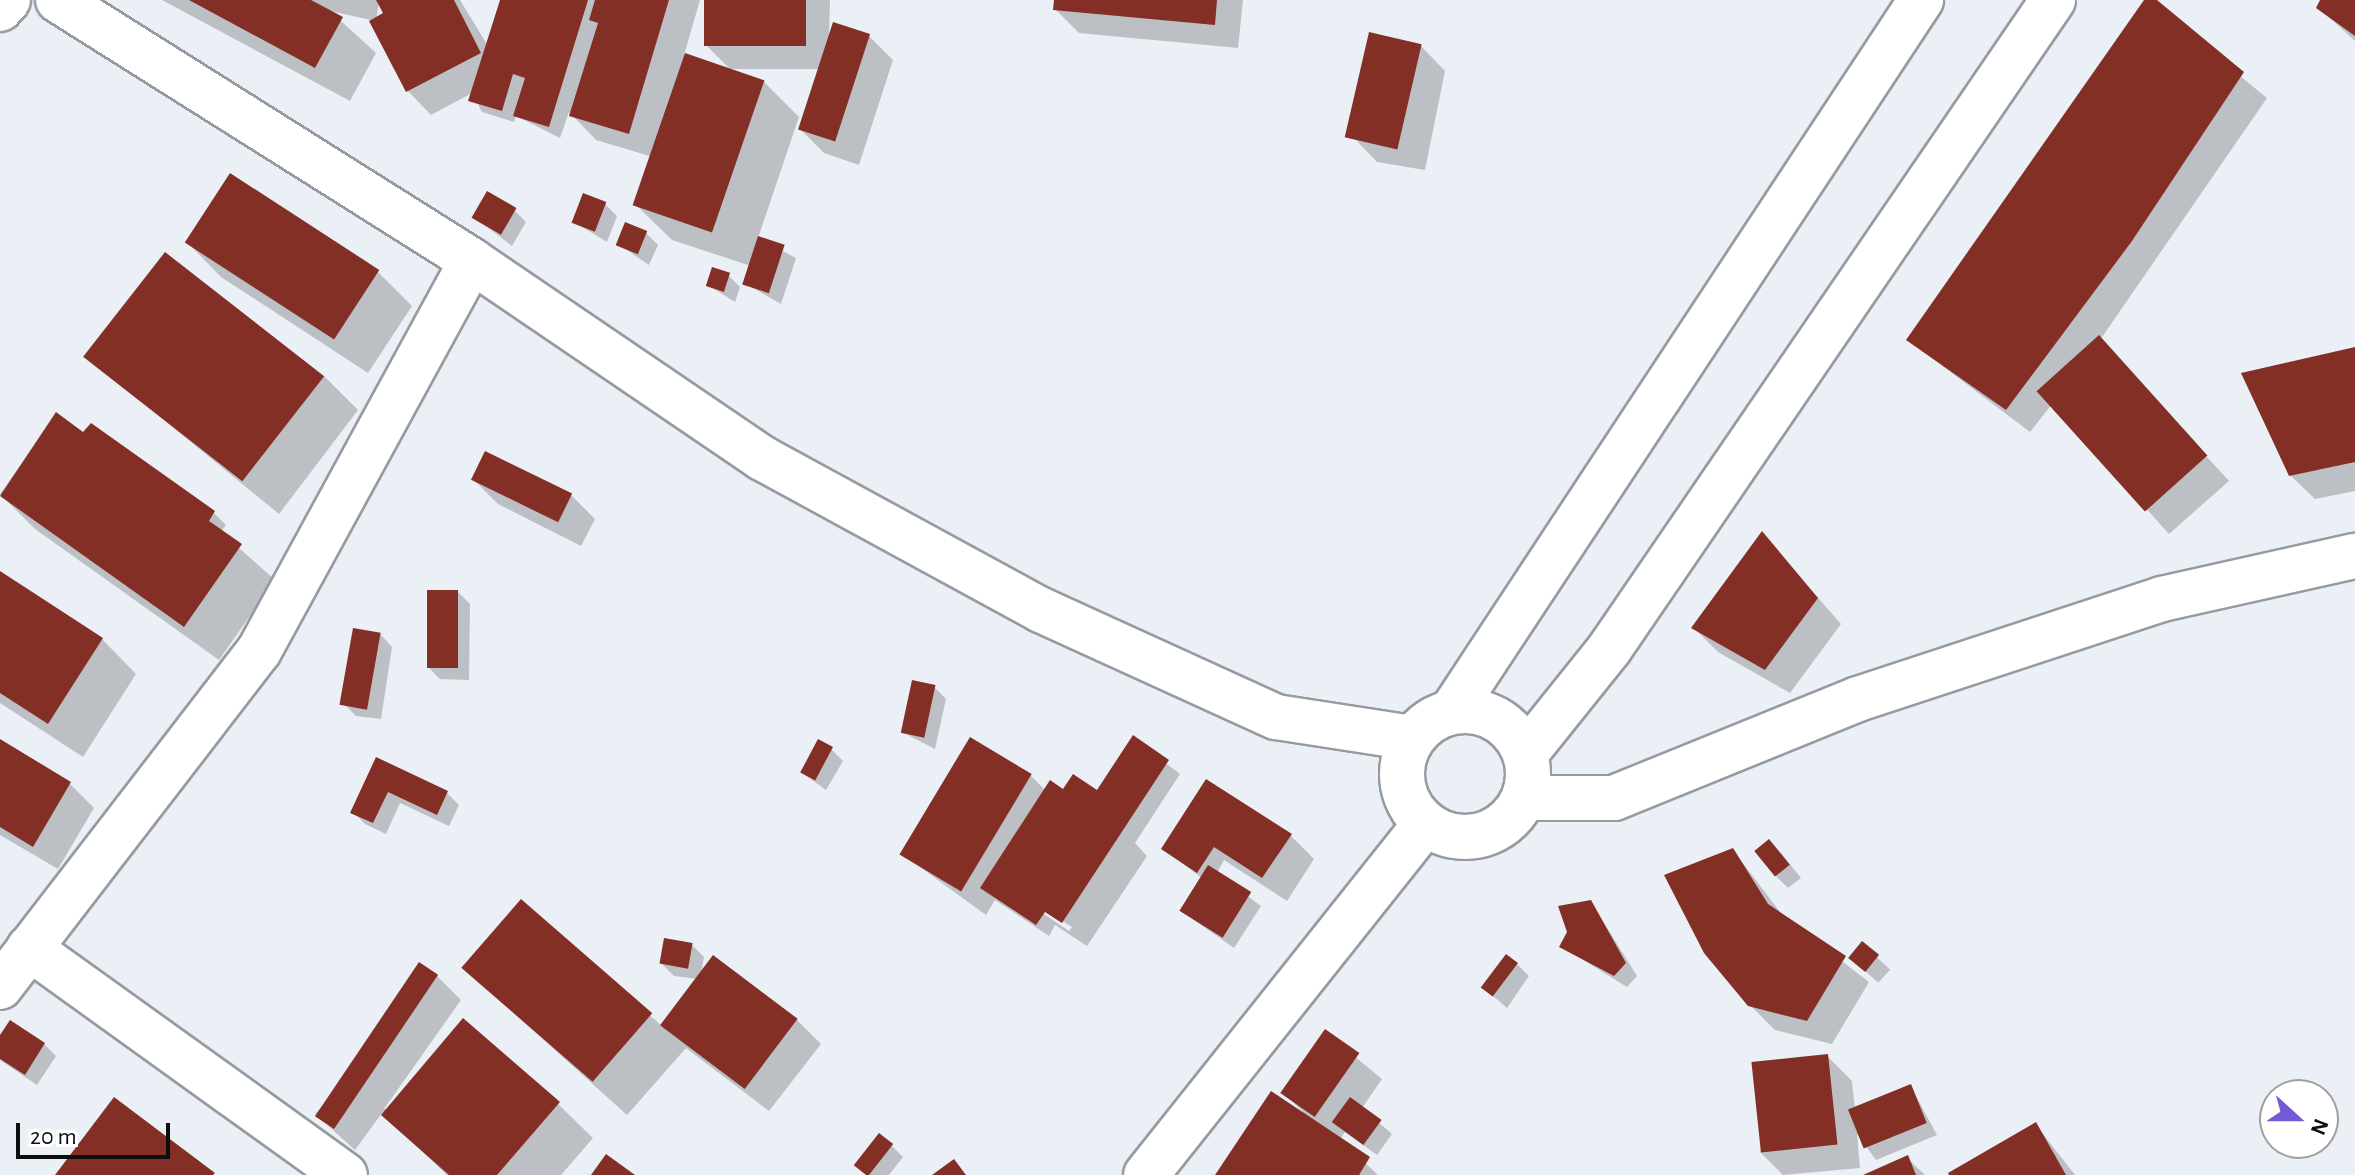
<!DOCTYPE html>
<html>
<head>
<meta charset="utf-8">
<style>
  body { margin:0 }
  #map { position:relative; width:2355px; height:1175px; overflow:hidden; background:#ebf0f7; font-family:"Alegreya Sans",sans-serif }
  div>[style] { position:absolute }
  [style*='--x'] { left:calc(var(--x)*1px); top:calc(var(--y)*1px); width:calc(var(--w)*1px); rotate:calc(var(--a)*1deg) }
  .shadow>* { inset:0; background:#0003; transform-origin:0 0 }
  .building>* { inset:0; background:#842f25; transform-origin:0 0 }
  .roads { filter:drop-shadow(2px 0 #969ba1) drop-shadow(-2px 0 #969ba1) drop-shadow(0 2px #969ba1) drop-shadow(0 -2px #969ba1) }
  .street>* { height:44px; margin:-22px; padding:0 22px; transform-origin:22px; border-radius:22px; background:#fff }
  .secondary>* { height:44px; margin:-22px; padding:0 22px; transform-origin:22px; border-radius:22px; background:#fff }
  .secondary>.ring { margin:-22px; padding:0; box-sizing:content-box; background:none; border:44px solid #fff; border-radius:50% }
  span { translate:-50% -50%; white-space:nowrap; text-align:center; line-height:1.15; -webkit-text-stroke:8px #fff; paint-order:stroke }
  .north { position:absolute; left:2259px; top:1079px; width:80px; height:80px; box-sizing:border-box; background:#fff; border:2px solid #9e9f9f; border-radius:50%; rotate:111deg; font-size:22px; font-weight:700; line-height:32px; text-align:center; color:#0c0e10 }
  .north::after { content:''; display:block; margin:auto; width:28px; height:36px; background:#745ad4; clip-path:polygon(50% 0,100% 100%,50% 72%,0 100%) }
  .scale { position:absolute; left:16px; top:1123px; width:154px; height:36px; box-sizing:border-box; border:4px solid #0c0e10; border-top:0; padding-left:10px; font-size:24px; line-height:28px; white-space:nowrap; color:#0c0e10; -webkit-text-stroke:6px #fff; paint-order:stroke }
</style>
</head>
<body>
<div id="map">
  <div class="shadow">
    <i style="clip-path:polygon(evenodd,162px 0,460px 0,488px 46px,502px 0,700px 0,684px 55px,764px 82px,799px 117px,758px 238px,796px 258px,781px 304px,746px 284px,751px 266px,672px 240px,637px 206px,653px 157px,596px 140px,569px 112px,560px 138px,516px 116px,514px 122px,482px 112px,472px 93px,431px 115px,407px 90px,371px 20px,330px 11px,376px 53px,350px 101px,162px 0,379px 2px,386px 14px,376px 20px,379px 2px)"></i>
    <i style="clip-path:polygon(706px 0,830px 0,829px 37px,869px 36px,893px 60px,859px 165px,824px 153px,800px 129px,820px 69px,730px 69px,706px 45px)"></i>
    <i style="clip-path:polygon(1056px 0,1243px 0,1238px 48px,1079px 33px,1055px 9px)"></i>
    <i style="clip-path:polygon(2147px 0,2267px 98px,2100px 340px,2229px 481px,2169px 534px,2052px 404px,2030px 432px,1908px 340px)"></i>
    <i style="clip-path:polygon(2323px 0,2355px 0,2355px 41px,2318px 7px)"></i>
    <i style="clip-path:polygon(1421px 46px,1445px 71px,1425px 170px,1377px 162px,1353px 137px)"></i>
    <i style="clip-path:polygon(605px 204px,617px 216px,607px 242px,574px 222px)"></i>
    <i style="clip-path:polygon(514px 210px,526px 222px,512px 246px,474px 217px)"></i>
    <i style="clip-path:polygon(646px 233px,658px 245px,649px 265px,618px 244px)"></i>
    <i style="clip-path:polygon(187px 242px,378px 272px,412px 306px,368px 373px,221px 277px)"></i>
    <i style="clip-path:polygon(728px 275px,740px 287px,735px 302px,708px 285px)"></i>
    <i style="clip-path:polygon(2355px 349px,2355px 491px,2315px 499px,2290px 475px)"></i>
    <i style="clip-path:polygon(87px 357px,324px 376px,358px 410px,279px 514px)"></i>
    <i style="clip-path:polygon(56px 415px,84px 435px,91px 426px,214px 513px,226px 525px,221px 532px,275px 580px,219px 660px,35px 529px,0 494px)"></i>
    <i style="clip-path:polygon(474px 480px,571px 495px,595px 519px,581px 546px,498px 504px)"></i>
    <i style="clip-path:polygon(1762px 534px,1841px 624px,1790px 693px,1718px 652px,1694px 628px)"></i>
    <i style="clip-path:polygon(0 573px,102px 639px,136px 674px,83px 757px,0 703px)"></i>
    <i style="clip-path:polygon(458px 592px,470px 604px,469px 680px,440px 679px,428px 667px)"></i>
    <i style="clip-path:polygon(380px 634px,392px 647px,381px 719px,356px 716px,344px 704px)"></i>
    <i style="clip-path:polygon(934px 687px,946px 699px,935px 749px,902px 732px)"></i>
    <i style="clip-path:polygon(evenodd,1133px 738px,1180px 774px,1135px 843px,1147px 856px,1087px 946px,1055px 925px,1049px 936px,995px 900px,986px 915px,902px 854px,1031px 776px,1046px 791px,1097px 793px,1133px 738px,1016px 891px,1072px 927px,1069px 931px,1016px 895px,1016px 891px)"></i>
    <i style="clip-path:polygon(0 741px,70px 784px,94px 808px,58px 869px,0 835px)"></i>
    <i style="clip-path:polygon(831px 749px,843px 761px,826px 790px,801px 772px)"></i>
    <i style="clip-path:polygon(377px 760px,447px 793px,459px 805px,449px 826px,400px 803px,386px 834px,365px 824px,353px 812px)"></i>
    <i style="clip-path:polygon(1290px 835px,1314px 859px,1287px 901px,1224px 860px,1217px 873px,1261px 906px,1234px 948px,1181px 911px,1202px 878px,1163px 849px)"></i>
    <i style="clip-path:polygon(1733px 850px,1783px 916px,1869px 982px,1832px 1044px,1775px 1030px,1750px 1005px)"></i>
    <i style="clip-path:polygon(1781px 853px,1801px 878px,1788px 888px,1776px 876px)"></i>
    <i style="clip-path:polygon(521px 902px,662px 1026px,697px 979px,674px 976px,662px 964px,692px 945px,704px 957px,701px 974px,797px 1020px,821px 1044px,769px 1111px,686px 1048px,627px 1115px,464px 968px)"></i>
    <i style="clip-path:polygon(1591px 902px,1637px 976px,1627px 987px,1562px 947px)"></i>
    <i style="left:1862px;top:944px;width:38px;height:18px;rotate:42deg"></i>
    <i style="clip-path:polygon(1517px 964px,1529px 976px,1507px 1008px,1484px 988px)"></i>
    <i style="clip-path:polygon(437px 976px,461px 1000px,384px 1109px,558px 1104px,593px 1138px,561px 1175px,447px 1175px,382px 1113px,355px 1150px,315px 1114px)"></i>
    <i style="clip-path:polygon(1325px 1032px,1382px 1079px,1362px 1108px,1392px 1134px,1377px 1155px,1345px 1132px,1340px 1139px,1378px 1175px,1217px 1175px,1303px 1112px,1283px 1092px)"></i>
    <i style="clip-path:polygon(0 1039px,44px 1044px,56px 1056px,37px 1085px,0 1060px)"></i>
    <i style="clip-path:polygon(1827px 1056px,1852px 1081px,1855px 1110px,1911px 1087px,1937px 1135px,1876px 1160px,1857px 1134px,1860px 1168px,1783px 1175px,1760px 1152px)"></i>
    <i style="clip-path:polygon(2036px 1125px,2075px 1175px,1951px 1175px)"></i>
    <i style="clip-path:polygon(891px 1145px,903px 1157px,889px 1175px,867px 1175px,857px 1165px)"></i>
    <i style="clip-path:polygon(1907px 1158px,1925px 1175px,1868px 1175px)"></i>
  </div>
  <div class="building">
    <i style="clip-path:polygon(189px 0,311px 0,343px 17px,315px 68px)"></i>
    <i style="clip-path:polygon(376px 0,454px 0,481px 53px,406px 92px,369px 21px,383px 13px)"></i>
    <i style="clip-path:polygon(500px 0,588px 0,549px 127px,513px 116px,525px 78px,513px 74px,502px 111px,468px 101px)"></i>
    <i style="clip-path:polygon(595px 0,669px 0,629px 134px,569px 116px,598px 23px,589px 20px)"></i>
    <i style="left:704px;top:0;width:102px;height:46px"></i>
    <i style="clip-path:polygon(1054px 0,1217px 0,1215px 25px,1053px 10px)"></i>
    <i style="clip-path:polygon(2144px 0,2157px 0,2244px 72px,2132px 241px,2006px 410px,1906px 340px)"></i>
    <i style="clip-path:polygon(2320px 0,2355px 0,2355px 36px,2316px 8px)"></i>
    <i style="left:833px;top:22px;width:39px;height:113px;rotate:18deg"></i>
    <i style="left:1369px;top:32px;width:54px;height:108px;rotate:13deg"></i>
    <i style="left:685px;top:53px;width:84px;height:161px;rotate:19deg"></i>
    <i style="left:230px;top:173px;width:178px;height:83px;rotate:33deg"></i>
    <i style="left:487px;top:191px;width:34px;height:31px;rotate:30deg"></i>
    <i style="left:583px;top:193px;width:25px;height:32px;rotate:21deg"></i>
    <i style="left:625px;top:222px;width:24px;height:25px;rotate:22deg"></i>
    <i style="left:758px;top:236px;width:28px;height:51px;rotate:18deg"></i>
    <i style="left:165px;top:252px;width:202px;height:133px;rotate:38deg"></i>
    <i style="left:712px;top:267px;width:19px;height:20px;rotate:18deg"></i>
    <i style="left:2099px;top:335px;width:162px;height:84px;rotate:48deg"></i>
    <i style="clip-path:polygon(2355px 347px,2355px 462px,2289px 476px,2241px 373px)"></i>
    <i style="clip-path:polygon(56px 412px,83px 432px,91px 423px,215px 511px,209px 521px,242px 544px,184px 627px,0 496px)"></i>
    <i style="left:485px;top:451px;width:97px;height:32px;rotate:26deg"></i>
    <i style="clip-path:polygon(1762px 531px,1818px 598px,1765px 670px,1691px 628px)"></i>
    <i style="clip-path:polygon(0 571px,103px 638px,48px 724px,0 693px)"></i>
    <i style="left:427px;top:590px;width:31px;height:78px"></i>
    <i style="left:353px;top:628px;width:28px;height:78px;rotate:10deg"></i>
    <i style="left:912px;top:680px;width:24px;height:54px;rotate:12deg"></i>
    <i style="clip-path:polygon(1133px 735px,1169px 760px,1062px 923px,1045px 912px,1036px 925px,980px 888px,1050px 780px,1063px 789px,1073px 774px,1097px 790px)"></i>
    <i style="left:970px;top:737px;width:72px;height:137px;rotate:31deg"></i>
    <i style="clip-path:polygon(0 739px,71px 782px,33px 847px,0 827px)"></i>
    <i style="left:818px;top:739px;width:17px;height:38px;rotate:28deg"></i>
    <i style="clip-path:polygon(376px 757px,448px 791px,437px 815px,388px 792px,373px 823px,350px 813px)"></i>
    <i style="clip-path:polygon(1206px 779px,1292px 834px,1262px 878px,1214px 847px,1197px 873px,1161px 849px)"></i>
    <i style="left:1769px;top:839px;width:33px;height:19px;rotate:51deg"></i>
    <i style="clip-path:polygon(1733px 848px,1768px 904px,1846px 956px,1807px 1021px,1748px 1006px,1704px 953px,1664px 875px)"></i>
    <i style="left:1208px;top:865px;width:51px;height:54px;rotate:32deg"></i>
    <i style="left:521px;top:899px;width:174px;height:91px;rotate:41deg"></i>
    <i style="clip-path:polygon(1591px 900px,1626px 963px,1614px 976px,1559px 947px,1567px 932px,1558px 906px)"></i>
    <i style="left:664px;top:938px;width:29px;height:26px;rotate:10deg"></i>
    <i style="left:1862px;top:941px;width:22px;height:22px;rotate:39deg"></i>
    <i style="left:1506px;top:954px;width:15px;height:42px;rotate:37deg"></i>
    <i style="left:713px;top:955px;width:106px;height:88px;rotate:37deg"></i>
    <i style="left:419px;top:962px;width:23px;height:186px;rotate:34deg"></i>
    <i style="clip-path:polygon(463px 1018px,560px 1102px,497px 1175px,449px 1175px,381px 1115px)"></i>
    <i style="clip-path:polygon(10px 1020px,45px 1043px,25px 1075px,0 1059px,0 1035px)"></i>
    <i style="left:1325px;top:1029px;width:42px;height:78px;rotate:35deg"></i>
    <i style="left:1828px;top:1054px;width:91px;height:77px;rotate:84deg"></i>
    <i style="left:1911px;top:1084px;width:42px;height:68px;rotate:68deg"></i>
    <i style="clip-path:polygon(1271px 1091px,1370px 1157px,1359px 1175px,1215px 1175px)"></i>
    <i style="clip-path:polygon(114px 1097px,215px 1173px,213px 1175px,55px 1175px)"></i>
    <i style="left:1350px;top:1097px;width:39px;height:31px;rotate:36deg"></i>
    <i style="clip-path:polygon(2036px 1122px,2066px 1175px,1949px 1175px,1948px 1173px)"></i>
    <i style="left:879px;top:1133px;width:18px;height:41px;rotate:38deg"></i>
    <i style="clip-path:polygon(606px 1154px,635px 1175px,591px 1175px)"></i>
    <i style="clip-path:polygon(1908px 1155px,1916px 1175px,1863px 1175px)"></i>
    <i style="clip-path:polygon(954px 1159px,966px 1175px,932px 1175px)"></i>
  </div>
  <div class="roads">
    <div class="street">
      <i style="--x:0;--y:9;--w:12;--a:-48"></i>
      <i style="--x:29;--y:948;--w:389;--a:35.7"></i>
      <i style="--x:0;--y:987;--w:424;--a:-52.4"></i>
      <i style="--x:259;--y:651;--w:444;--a:-61.4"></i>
      <i style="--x:1146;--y:1175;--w:448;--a:-51.5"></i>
    </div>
    <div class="secondary">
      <i style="--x:58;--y:0;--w:489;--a:32.2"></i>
      <i style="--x:472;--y:261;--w:351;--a:34.2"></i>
      <i style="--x:762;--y:458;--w:318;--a:28.6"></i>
      <i style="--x:1041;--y:610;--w:258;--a:24.5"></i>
      <i style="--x:1276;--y:717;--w:138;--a:8.8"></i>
      <i class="ring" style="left:1402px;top:711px;width:82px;height:82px"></i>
      <i style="--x:1452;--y:711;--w:852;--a:-56.59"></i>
      <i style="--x:1526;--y:753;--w:134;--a:-51.3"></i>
      <i style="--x:1610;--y:648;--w:785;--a:-55.64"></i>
      <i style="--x:1525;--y:798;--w:89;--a:0"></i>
      <i style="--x:1614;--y:798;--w:263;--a:-22.1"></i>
      <i style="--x:1858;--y:699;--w:320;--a:-18.2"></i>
      <i style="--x:2162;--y:599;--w:198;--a:-12.6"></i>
    </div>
  </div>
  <div class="north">N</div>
  <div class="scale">20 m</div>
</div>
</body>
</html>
